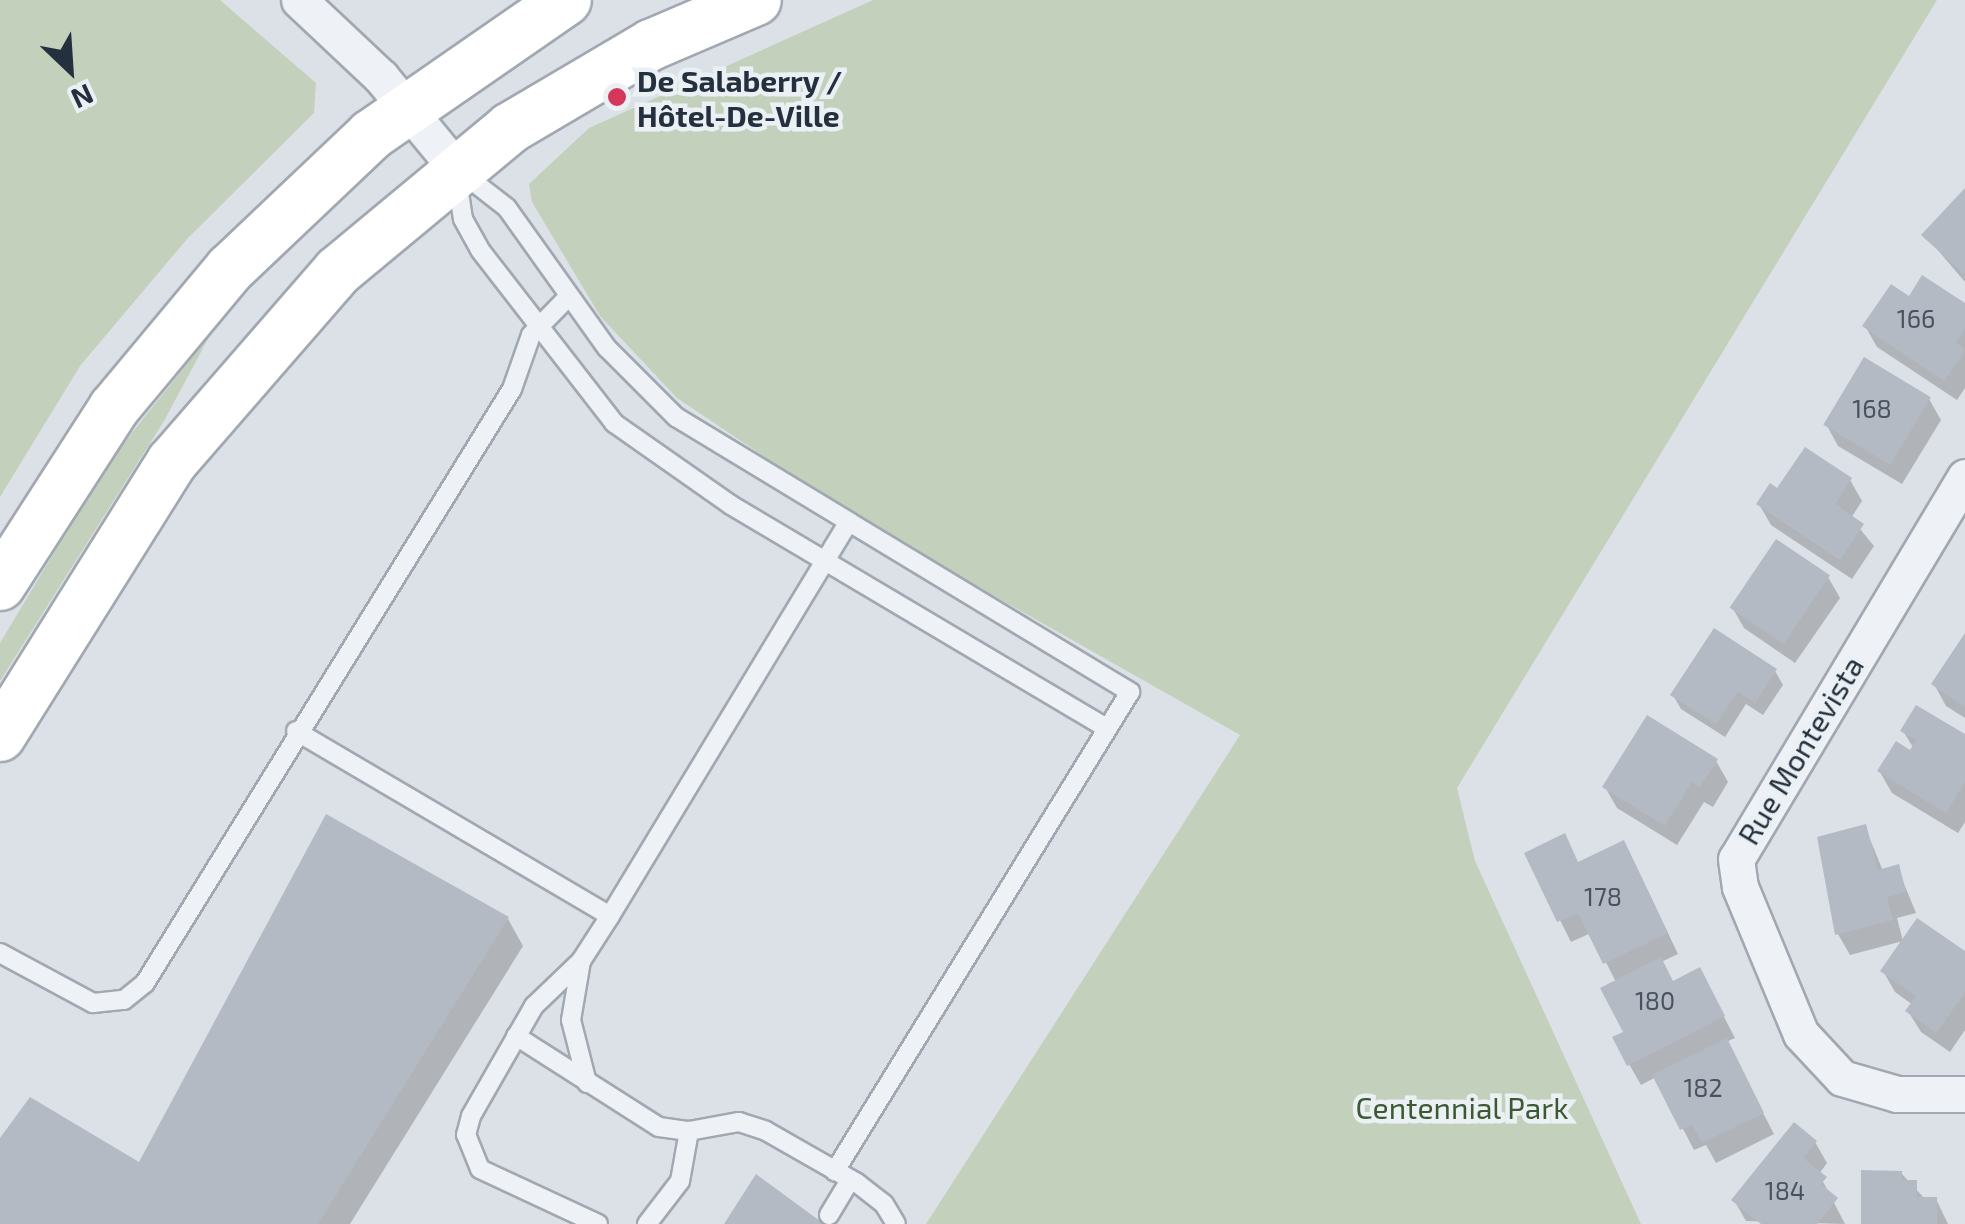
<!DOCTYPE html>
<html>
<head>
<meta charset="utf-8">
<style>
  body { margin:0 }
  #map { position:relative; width:1965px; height:1224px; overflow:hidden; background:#dce1e7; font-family:"Exo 2",sans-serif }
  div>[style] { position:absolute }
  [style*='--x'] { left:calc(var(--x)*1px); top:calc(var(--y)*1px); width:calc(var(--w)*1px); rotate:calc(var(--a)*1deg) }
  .green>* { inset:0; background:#c3d1bc }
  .shadow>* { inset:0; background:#0003 }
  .building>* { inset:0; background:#b3bac4; transform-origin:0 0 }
  .roads { filter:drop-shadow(2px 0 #a1a8b1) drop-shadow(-2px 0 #a1a8b1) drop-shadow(0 2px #a1a8b1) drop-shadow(0 -2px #a1a8b1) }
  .lane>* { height:18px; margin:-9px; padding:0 9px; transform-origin:9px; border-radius:9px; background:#eef1f5 }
  .street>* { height:35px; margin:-17.5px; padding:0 17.5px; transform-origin:17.5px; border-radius:17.5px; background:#eef1f5 }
  .secondary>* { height:50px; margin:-25px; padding:0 25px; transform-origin:25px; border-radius:25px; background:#fff }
  .dots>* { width:28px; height:28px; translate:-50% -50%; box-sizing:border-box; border:5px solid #ebf0f5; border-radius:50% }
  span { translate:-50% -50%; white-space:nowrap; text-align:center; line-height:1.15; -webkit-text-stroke:9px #ebf0f5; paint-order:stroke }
  .number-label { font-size:25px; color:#485260 }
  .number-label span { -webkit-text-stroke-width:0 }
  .poi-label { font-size:30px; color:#25303e; font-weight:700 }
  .left { translate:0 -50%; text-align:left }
  .street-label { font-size:30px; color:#25303e }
  .park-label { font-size:30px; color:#3c5a31 }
  .north { position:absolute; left:20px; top:20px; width:100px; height:100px; -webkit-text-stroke:8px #ebf0f5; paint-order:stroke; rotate:155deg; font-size:28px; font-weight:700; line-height:40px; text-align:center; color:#25303e }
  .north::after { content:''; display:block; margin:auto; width:35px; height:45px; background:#25303e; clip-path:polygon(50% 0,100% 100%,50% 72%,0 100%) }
</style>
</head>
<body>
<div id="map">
  <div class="green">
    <i style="clip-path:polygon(0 0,220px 0,316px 83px,314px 113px,187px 239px,80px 366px,0 497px)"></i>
    <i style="clip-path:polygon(873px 0,1937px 0,1457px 788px,1475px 861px,1641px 1224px,926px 1224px,1240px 735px,851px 515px,677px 398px,600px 316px,532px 202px,529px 184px,589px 128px)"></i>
    <i style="clip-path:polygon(210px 335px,164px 421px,0 681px,0 643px,61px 541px,123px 444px)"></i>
  </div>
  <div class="shadow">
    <i style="clip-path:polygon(1965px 192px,1965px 282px,1925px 235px)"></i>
    <i style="clip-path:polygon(1909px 299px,1965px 306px,1965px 388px,1957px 400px,1877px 347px,1865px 326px)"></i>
    <i style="clip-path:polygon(1929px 399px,1941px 420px,1902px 484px,1838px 446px,1826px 424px)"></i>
    <i style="clip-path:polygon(1850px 480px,1862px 501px,1851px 518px,1874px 546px,1852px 579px,1771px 525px,1759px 504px,1778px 492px)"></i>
    <i style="clip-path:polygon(1828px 577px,1840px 598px,1795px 663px,1744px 628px,1732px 607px)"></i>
    <i style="clip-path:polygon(1965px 638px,1965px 718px,1946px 706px,1934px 684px)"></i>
    <i style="clip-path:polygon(1775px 671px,1783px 685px,1763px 715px,1746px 704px,1725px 737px,1681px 709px,1673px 695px)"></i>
    <i style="clip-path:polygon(1903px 731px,1965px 737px,1965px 822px,1958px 833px,1892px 793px,1880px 772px,1914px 749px)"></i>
    <i style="clip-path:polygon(1716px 761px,1728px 782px,1713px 807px,1704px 802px,1677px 845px,1617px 808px,1605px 787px)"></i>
    <i style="clip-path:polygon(1865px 827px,1883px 871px,1897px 867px,1916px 913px,1897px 918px,1903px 941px,1850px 955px,1838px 934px)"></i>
    <i style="clip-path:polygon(1527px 854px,1579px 864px,1635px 864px,1678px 954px,1661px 962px,1673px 983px,1711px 992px,1735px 1038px,1726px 1042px,1774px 1134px,1716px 1163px,1706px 1145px,1694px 1150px,1656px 1077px,1641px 1085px,1629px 1064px,1616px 982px,1591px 933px,1571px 942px)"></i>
    <i style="clip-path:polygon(508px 919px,523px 946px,350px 1224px,0 1224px,0 1143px,140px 1165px)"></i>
    <i style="clip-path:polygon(1965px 954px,1965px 1030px,1950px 1052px,1921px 1032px,1908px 1011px,1913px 1005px,1895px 992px,1883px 971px)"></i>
    <i style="clip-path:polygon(1815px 1142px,1827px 1163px,1819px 1174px,1845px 1224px,1746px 1221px,1734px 1200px)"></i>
    <i style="clip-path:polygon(1901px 1173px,1925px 1199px,1936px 1199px,1948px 1224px,1863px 1224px)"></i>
  </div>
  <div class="building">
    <i style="clip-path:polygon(1965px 188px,1965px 275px,1921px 235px)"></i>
    <i style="clip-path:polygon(1922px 275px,1965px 303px,1965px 329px,1956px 342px,1965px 351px,1944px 381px,1862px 326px,1891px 284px,1909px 296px)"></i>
    <i style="left:1864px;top:357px;width:78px;height:79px;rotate:31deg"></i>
    <i style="clip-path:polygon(1805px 447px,1852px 478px,1835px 504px,1864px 524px,1840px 560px,1756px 504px,1770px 483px,1777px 488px)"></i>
    <i style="left:1776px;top:539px;width:65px;height:83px;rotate:34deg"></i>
    <i style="clip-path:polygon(1714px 628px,1777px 669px,1755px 703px,1738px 692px,1716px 724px,1670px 695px)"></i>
    <i style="clip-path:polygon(1965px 633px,1965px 707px,1931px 684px)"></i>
    <i style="clip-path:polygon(1916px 705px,1965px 734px,1965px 782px,1946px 813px,1877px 771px,1896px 741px,1910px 750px,1916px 740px,1900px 731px)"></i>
    <i style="clip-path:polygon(1647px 715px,1718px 759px,1700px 787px,1692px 782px,1665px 826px,1602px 787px)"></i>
    <i style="clip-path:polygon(326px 814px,509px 917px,318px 1224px,0 1224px,0 1138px,30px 1097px,139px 1162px)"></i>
    <i style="clip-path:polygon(1866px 824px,1878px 870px,1899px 864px,1906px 892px,1887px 897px,1893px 920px,1835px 935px,1817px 837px)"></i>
    <i style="clip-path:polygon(1565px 833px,1578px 862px,1624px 840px,1668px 933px,1603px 964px,1578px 913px,1557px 922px,1524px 853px)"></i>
    <i style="clip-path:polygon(1917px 918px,1965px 951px,1965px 992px,1937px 1033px,1905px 1011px,1916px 996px,1880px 971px)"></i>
    <i style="clip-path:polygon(1661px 957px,1673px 981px,1700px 967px,1725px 1016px,1627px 1066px,1612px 1037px,1623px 1032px,1600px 988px)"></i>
    <i style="clip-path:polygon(1727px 1038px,1764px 1113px,1702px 1143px,1692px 1125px,1680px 1130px,1652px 1075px)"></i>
    <i style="clip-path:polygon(1794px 1122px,1817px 1141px,1803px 1158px,1827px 1177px,1821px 1184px,1838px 1198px,1817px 1224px,1761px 1224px,1731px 1200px)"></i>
    <i style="clip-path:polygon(1861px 1170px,1902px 1171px,1902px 1180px,1917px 1180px,1917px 1197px,1937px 1197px,1937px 1224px,1861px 1224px)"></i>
    <i style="clip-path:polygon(756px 1174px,824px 1224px,724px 1224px)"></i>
  </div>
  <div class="roads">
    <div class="lane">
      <i style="--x:461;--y:172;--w:58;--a:38"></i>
      <i style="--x:507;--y:208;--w:172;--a:54.5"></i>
      <i style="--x:607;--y:348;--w:98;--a:45"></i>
      <i style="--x:676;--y:417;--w:531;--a:31.2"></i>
      <i style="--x:1130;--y:692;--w:563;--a:121.63"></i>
      <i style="--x:457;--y:179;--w:40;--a:81.5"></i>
      <i style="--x:463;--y:219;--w:35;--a:61"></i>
      <i style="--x:480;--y:250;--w:219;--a:52.2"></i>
      <i style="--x:614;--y:423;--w:143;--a:35"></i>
      <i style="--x:731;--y:505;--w:437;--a:30.7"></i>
      <i style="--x:296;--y:731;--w:364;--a:30.5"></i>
      <i style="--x:0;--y:953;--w:106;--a:28.3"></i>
      <i style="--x:93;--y:1003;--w:31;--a:-6"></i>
      <i style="--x:124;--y:1000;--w:27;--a:-39"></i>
      <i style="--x:145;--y:983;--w:698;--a:-58.29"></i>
      <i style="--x:512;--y:389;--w:57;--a:-70.6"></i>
      <i style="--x:531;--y:335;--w:54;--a:-45.7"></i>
      <i style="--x:581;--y:961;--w:60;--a:99.6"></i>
      <i style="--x:571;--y:1020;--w:65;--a:75.7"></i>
      <i style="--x:516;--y:1036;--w:169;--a:32.5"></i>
      <i style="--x:659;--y:1127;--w:30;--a:8"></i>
      <i style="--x:689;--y:1131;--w:51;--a:-10.2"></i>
      <i style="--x:739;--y:1122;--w:28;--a:18"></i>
      <i style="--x:766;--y:1131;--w:105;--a:29.7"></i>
      <i style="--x:857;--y:1183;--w:34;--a:38"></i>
      <i style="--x:884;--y:1204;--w:23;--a:59"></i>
      <i style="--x:829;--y:1215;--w:41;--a:-59"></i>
      <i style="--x:598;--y:1224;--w:130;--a:-155"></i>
      <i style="--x:480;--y:1169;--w:37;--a:-112"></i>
      <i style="--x:466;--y:1135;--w:20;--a:-75"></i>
      <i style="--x:471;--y:1116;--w:127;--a:-60.2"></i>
      <i style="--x:534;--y:1006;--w:65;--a:-43.8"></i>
      <i style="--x:581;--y:961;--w:54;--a:-57.2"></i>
      <i style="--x:610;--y:916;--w:459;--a:-58.8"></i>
      <i style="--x:647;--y:1224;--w:54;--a:-52.5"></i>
      <i style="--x:680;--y:1181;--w:51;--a:-79.8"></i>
    </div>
    <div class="street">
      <i style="--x:299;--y:0;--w:112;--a:43.2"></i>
      <i style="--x:381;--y:77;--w:118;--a:50.5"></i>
      <i style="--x:1965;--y:477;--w:445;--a:120.9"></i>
      <i style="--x:1736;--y:859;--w:28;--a:82"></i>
      <i style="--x:1740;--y:887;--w:159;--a:67.5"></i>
      <i style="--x:1801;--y:1034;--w:60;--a:47"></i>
      <i style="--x:1842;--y:1078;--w:57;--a:16.2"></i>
      <i style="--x:1897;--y:1094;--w:68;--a:0"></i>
    </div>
    <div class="secondary">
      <i style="--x:0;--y:585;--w:211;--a:-57.2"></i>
      <i style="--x:114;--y:408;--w:181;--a:-50.2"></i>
      <i style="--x:230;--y:269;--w:195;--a:-43.5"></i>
      <i style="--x:371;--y:135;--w:237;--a:-34.7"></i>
      <i style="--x:0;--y:736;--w:324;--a:-57.9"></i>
      <i style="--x:172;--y:462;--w:253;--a:-49"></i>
      <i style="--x:338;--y:271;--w:224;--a:-39.7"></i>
      <i style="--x:510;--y:128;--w:164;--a:-30.5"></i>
      <i style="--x:651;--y:45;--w:114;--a:-23.2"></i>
    </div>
  </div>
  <div class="dots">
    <i style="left:617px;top:97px;background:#d5375a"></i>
  </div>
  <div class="number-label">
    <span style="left:1916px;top:318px">166</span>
    <span style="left:1872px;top:408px">168</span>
    <span style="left:1603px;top:896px">178</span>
    <span style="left:1655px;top:1000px">180</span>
    <span style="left:1703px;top:1087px">182</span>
    <span style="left:1785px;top:1190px">184</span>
  </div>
  <div class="poi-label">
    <span class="left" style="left:637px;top:97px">De Salaberry /<br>Hôtel-De-Ville</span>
  </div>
  <div class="street-label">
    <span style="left:1800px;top:750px;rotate:-59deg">Rue Montevista</span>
  </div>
  <div class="park-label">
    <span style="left:1462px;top:1107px">Centennial Park</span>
  </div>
  <div class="north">N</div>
</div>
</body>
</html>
